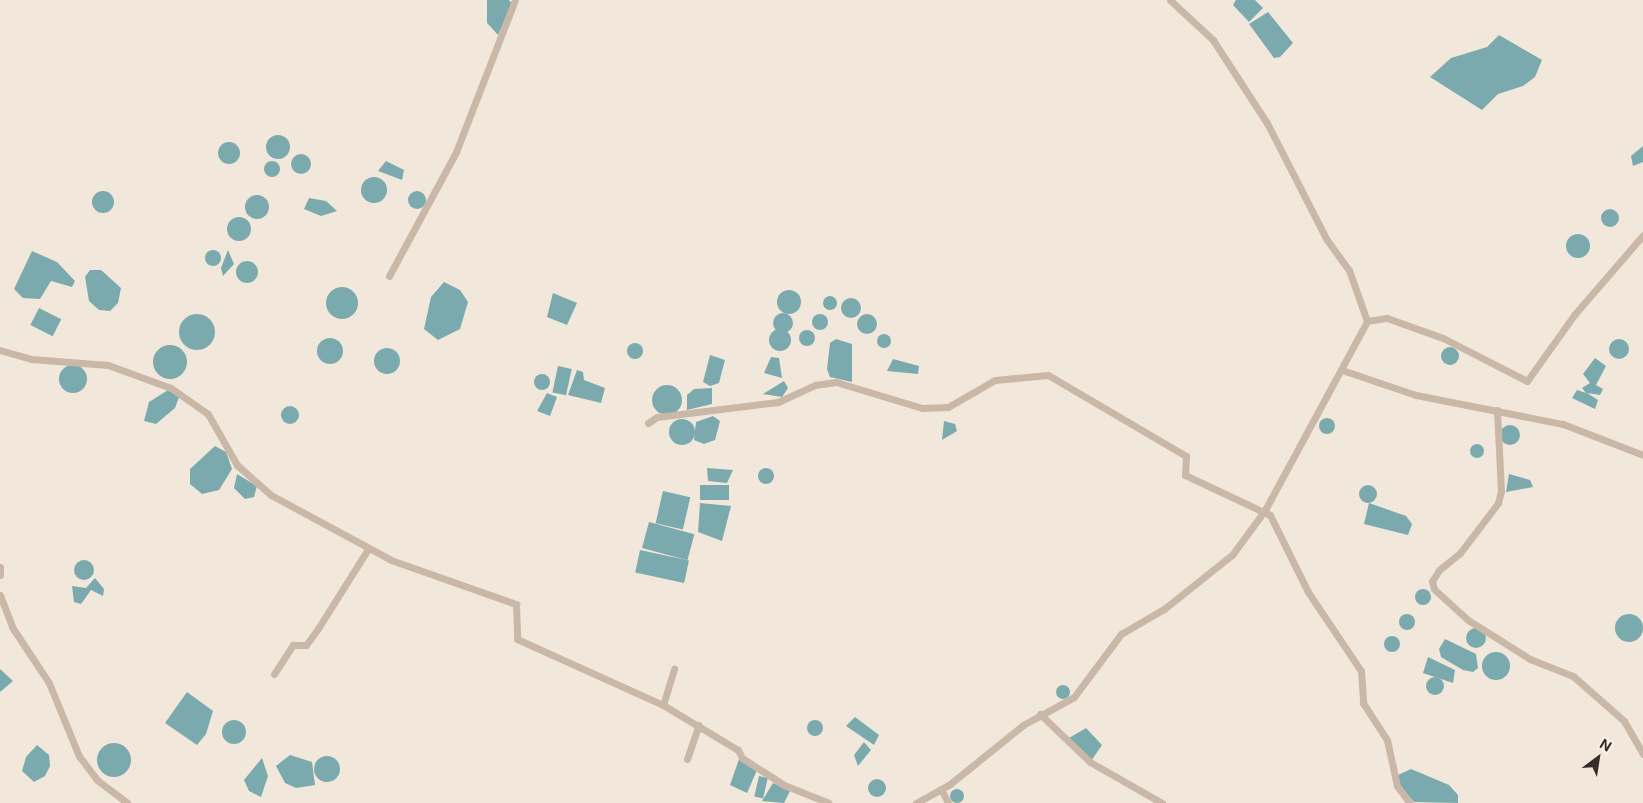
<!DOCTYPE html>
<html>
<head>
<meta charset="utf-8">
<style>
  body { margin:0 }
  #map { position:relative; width:1643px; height:803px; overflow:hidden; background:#f1e8db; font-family:Inter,sans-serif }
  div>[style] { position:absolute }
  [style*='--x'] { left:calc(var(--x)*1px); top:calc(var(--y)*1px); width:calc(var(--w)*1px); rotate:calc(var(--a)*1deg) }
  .water>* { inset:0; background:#7baaae; transform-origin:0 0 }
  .round { border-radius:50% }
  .minor>* { height:7px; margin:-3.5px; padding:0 3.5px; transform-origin:3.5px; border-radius:3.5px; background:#c9b8a8 }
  span { translate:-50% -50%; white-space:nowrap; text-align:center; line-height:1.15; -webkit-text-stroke:4.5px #f9f2e8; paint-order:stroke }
  .north { position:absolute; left:1573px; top:733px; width:50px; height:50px; -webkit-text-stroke:4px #f9f2e8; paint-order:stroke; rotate:31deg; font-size:14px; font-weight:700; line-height:20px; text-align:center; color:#362d28 }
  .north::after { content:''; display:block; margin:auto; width:18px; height:22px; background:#362d28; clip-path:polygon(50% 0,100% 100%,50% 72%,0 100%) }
</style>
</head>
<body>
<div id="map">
  <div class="water">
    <i style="clip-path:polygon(509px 0,512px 4px,498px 35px,487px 23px,487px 0)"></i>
    <i style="clip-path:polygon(1236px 0,1255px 0,1263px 8px,1249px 22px,1233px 5px)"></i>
    <i style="clip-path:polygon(1268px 12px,1293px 43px,1280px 57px,1274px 58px,1249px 24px)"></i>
    <i style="clip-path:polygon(1499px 35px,1542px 60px,1535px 77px,1523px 86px,1498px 94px,1482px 110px,1430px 77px,1451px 58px,1487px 47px)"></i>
    <i class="round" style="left:266px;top:135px;width:24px;height:24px"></i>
    <i class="round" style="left:218px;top:142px;width:22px;height:22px"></i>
    <i style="clip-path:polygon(1643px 146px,1643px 162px,1633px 166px,1631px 156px)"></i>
    <i class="round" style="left:291px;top:154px;width:20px;height:20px"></i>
    <i style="clip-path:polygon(386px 161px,404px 170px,402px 180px,378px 171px)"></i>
    <i class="round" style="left:264px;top:161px;width:16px;height:16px"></i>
    <i class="round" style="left:361px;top:177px;width:26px;height:26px"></i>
    <i class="round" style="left:408px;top:191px;width:18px;height:18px"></i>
    <i class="round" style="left:92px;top:191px;width:22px;height:22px"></i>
    <i class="round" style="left:245px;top:195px;width:24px;height:24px"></i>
    <i style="clip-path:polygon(309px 198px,326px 201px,337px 211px,321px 216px,304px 209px)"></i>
    <i class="round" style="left:1601px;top:209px;width:18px;height:18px"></i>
    <i class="round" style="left:227px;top:217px;width:24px;height:24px"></i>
    <i class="round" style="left:1566px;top:234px;width:24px;height:24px"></i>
    <i style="clip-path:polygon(228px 250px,234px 264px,223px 276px,221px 268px)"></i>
    <i class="round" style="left:205px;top:250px;width:16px;height:16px"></i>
    <i style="clip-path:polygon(32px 251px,57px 262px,75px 281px,72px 287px,51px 281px,40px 299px,23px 298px,14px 289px)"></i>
    <i class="round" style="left:236px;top:261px;width:22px;height:22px"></i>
    <i style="clip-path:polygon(90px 270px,101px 270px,121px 288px,118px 303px,110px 311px,99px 310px,89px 301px,85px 277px)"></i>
    <i style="clip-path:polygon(444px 282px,460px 290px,468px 302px,460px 329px,438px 340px,424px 329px,431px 297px)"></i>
    <i class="round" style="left:326px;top:287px;width:32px;height:32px"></i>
    <i class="round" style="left:777px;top:290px;width:24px;height:24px"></i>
    <i style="clip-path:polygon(553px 293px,577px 303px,567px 325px,547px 317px)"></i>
    <i class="round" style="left:823px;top:296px;width:14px;height:14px"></i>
    <i class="round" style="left:841px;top:298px;width:20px;height:20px"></i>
    <i style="left:39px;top:308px;width:25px;height:19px;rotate:27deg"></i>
    <i class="round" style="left:773px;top:313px;width:20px;height:20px"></i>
    <i class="round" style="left:179px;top:314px;width:36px;height:36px"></i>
    <i class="round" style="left:812px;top:314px;width:16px;height:16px"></i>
    <i class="round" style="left:857px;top:314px;width:20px;height:20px"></i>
    <i class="round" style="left:769px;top:329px;width:22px;height:22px"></i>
    <i class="round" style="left:799px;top:330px;width:16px;height:16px"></i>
    <i class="round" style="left:877px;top:334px;width:14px;height:14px"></i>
    <i class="round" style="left:317px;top:338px;width:26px;height:26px"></i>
    <i class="round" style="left:1609px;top:339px;width:20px;height:20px"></i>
    <i style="clip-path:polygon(836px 339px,852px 344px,852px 382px,830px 377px,827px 369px,830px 343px)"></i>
    <i class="round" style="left:627px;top:343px;width:16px;height:16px"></i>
    <i class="round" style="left:153px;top:345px;width:34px;height:34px"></i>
    <i class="round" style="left:1441px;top:347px;width:18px;height:18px"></i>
    <i class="round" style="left:374px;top:348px;width:26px;height:26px"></i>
    <i style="clip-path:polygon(710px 355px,725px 360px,719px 383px,710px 386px,703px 382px)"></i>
    <i style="clip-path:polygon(771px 357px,779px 358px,782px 378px,764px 373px)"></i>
    <i style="clip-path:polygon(1595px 358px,1606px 366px,1596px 385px,1603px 389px,1600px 395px,1587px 393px,1598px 400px,1595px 409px,1572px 398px,1577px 390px,1586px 393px,1582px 388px,1590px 383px,1583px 374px)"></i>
    <i style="clip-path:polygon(893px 359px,919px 366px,918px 374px,887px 371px)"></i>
    <i class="round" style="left:59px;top:365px;width:28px;height:28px"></i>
    <i style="left:558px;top:366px;width:14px;height:27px;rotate:12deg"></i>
    <i style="clip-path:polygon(577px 370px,583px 372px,584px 380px,605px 388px,601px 403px,568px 395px)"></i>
    <i class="round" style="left:534px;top:374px;width:16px;height:16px"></i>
    <i style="clip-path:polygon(784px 381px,788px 388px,782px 397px,763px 394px)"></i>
    <i class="round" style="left:652px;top:385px;width:30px;height:30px"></i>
    <i style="clip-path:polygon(712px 388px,712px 404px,687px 410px,687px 395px,694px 389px)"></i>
    <i style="clip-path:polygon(168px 390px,179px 397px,175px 408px,156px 424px,144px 421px,149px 402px)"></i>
    <i style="clip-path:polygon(547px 393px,557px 397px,550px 416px,537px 411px)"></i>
    <i class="round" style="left:281px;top:406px;width:18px;height:18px"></i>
    <i style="clip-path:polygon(713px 416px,720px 421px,715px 440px,704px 444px,694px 440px,696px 422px)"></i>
    <i class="round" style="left:1319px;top:418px;width:16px;height:16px"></i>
    <i class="round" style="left:669px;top:419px;width:26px;height:26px"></i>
    <i style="clip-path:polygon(944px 421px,955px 424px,957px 431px,942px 440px)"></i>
    <i class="round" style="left:1500px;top:425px;width:20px;height:20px"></i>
    <i class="round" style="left:1470px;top:444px;width:14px;height:14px"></i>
    <i style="clip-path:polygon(215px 446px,226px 452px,232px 469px,219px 490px,202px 494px,190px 484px,190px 469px)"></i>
    <i class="round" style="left:758px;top:468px;width:16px;height:16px"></i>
    <i style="clip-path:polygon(707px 468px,733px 470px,727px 483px,708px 481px)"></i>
    <i style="clip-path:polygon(237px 474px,257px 486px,254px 497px,245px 499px,234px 488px)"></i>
    <i style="clip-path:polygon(1509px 474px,1530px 480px,1533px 487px,1506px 492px)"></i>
    <i class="round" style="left:1359px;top:485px;width:18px;height:18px"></i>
    <i style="left:700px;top:485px;width:29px;height:15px"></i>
    <i style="left:663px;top:491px;width:28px;height:33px;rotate:13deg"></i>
    <i style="clip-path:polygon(700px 503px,731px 506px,722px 541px,698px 532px)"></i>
    <i style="clip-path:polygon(1369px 503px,1406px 516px,1412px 524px,1408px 535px,1364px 524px)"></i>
    <i style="left:649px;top:522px;width:47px;height:27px;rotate:15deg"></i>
    <i style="left:640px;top:550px;width:50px;height:23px;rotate:12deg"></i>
    <i class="round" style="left:74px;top:560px;width:20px;height:20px"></i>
    <i style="clip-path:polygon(95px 578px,104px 589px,103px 596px,91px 590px,81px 604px,74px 602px,72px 586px,86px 588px)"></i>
    <i class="round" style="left:1415px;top:589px;width:16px;height:16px"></i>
    <i class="round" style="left:1615px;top:614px;width:28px;height:28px"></i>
    <i class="round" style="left:1399px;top:614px;width:16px;height:16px"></i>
    <i class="round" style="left:1466px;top:628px;width:20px;height:20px"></i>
    <i class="round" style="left:1384px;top:636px;width:16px;height:16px"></i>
    <i style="clip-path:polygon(1445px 639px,1476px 654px,1478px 668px,1473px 672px,1463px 670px,1441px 657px,1439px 649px)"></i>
    <i class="round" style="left:1482px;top:652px;width:28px;height:28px"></i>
    <i style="clip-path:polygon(1428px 657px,1455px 670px,1453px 683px,1423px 673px)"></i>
    <i style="clip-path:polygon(0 669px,13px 681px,0 692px)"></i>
    <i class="round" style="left:1426px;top:677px;width:18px;height:18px"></i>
    <i class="round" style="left:1056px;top:685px;width:14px;height:14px"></i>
    <i style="clip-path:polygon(187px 692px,213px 711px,206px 734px,197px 745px,165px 723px)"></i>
    <i style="clip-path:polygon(855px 717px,879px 735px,874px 745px,846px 726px)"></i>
    <i class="round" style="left:807px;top:720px;width:16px;height:16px"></i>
    <i class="round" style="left:222px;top:720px;width:24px;height:24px"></i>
    <i style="clip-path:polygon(1086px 728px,1102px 745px,1091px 761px,1069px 738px)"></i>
    <i style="clip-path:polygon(864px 742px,871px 750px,858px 766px,854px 755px)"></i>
    <i class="round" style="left:97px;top:743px;width:34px;height:34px"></i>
    <i style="clip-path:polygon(37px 745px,49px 755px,50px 766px,45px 776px,34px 782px,22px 771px,26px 757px)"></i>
    <i style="clip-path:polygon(290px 755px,312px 762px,315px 785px,296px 788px,285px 783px,276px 766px)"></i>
    <i class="round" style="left:314px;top:756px;width:26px;height:26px"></i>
    <i style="clip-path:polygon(262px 758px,268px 776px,261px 797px,249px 791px,244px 780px)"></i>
    <i style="clip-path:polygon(739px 759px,757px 770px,747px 793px,730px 785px)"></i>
    <i style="clip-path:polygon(1411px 769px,1449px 785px,1458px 795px,1458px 803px,1414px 802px,1400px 786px,1398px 775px)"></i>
    <i style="left:759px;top:776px;width:9px;height:21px;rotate:13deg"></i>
    <i class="round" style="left:868px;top:779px;width:18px;height:18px"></i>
    <i style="clip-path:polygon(773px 783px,790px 791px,784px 803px,762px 801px)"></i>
    <i class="round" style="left:950px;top:789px;width:14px;height:14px"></i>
  </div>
  <div class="minor">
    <i style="--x:1170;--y:0;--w:59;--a:42.9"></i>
    <i style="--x:1213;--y:40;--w:99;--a:57"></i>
    <i style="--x:1267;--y:123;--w:131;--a:62.9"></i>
    <i style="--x:1327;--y:240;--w:37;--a:54"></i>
    <i style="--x:1349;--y:270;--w:54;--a:70.6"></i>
    <i style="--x:389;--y:276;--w:141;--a:-61.6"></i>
    <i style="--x:456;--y:152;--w:163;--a:-68.8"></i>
    <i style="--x:0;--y:350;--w:33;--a:16"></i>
    <i style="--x:32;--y:359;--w:76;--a:4.5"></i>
    <i style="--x:108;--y:365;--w:67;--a:20.1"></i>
    <i style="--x:171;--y:388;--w:45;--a:35.1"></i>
    <i style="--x:208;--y:414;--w:59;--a:60.4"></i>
    <i style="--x:237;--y:465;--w:45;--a:41.4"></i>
    <i style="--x:271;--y:495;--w:136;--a:28.4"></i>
    <i style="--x:391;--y:560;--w:133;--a:19.4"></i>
    <i style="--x:516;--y:604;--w:35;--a:88"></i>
    <i style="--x:517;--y:639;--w:160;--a:24.3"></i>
    <i style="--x:663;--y:705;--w:87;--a:31"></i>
    <i style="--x:738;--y:750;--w:9;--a:63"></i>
    <i style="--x:742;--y:758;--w:50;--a:32.7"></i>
    <i style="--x:784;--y:785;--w:48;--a:21.8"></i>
    <i style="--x:1342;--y:370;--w:78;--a:18.7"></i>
    <i style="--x:1416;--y:395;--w:150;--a:11.2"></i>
    <i style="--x:1563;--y:424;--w:86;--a:21.2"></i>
    <i style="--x:1497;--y:410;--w:81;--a:87.2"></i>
    <i style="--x:1501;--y:491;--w:12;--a:104"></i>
    <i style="--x:1498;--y:503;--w:63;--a:127.2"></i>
    <i style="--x:1460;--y:553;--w:27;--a:141"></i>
    <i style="--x:1439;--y:570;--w:13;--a:122"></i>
    <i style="--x:1432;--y:581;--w:8;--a:76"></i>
    <i style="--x:1434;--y:589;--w:46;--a:42.4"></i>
    <i style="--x:1468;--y:620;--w:73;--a:32.2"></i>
    <i style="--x:1530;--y:659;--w:46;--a:21.6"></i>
    <i style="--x:1573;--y:676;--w:68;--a:41.4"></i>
    <i style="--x:1624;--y:721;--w:38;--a:60"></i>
    <i style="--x:648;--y:423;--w:11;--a:-34"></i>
    <i style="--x:657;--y:417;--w:122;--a:-7.1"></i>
    <i style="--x:778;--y:402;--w:41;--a:-24.7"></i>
    <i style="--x:815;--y:385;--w:21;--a:-8"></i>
    <i style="--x:836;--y:382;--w:90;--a:16.8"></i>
    <i style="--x:922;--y:408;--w:26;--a:-2"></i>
    <i style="--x:948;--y:407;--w:54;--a:-29.9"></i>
    <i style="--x:995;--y:380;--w:53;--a:-5.4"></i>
    <i style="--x:1048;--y:375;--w:160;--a:30.4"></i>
    <i style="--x:1186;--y:456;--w:19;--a:93"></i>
    <i style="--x:1185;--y:475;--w:94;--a:25.2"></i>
    <i style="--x:1270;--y:515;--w:86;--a:63.7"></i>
    <i style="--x:1308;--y:592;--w:95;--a:56.1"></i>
    <i style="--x:1361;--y:671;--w:32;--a:86"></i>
    <i style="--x:1363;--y:703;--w:44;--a:57"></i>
    <i style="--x:1387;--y:740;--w:47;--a:77.7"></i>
    <i style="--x:1397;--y:786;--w:21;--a:53"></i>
    <i style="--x:0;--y:567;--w:8;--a:90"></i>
    <i style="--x:0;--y:595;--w:34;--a:69"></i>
    <i style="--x:12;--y:627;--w:67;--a:56.5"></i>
    <i style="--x:49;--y:683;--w:79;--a:67.7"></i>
    <i style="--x:79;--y:756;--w:30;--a:53"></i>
    <i style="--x:97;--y:780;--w:38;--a:37"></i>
    <i style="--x:274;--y:674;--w:35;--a:-57"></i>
    <i style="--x:293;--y:645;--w:13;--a:0"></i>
    <i style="--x:306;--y:645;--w:22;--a:-54"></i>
    <i style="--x:319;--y:627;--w:92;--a:-57.9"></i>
    <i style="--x:663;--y:705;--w:38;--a:-73"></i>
    <i style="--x:1040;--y:714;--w:69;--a:43.8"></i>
    <i style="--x:1090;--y:762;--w:83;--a:29.7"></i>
    <i style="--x:687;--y:759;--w:36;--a:-71"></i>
    <i style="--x:941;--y:789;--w:16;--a:63"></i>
    <i style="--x:916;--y:803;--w:39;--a:-29"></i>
    <i style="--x:950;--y:784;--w:94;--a:-38.9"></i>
    <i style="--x:1023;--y:725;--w:58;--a:-28.8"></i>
    <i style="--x:1074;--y:697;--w:79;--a:-53.3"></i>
    <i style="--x:1121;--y:634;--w:50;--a:-30.2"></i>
    <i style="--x:1164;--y:609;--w:87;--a:-38.5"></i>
    <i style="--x:1232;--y:555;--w:56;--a:-53.7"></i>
    <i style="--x:1265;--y:510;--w:215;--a:-61.6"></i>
    <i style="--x:1367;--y:321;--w:20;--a:-9"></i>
    <i style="--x:1387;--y:318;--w:59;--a:19.7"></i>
    <i style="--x:1443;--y:338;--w:94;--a:27.1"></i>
    <i style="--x:1527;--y:381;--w:81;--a:-54.5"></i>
    <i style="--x:1574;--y:315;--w:106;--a:-49.2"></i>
  </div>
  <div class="north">N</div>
</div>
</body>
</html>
